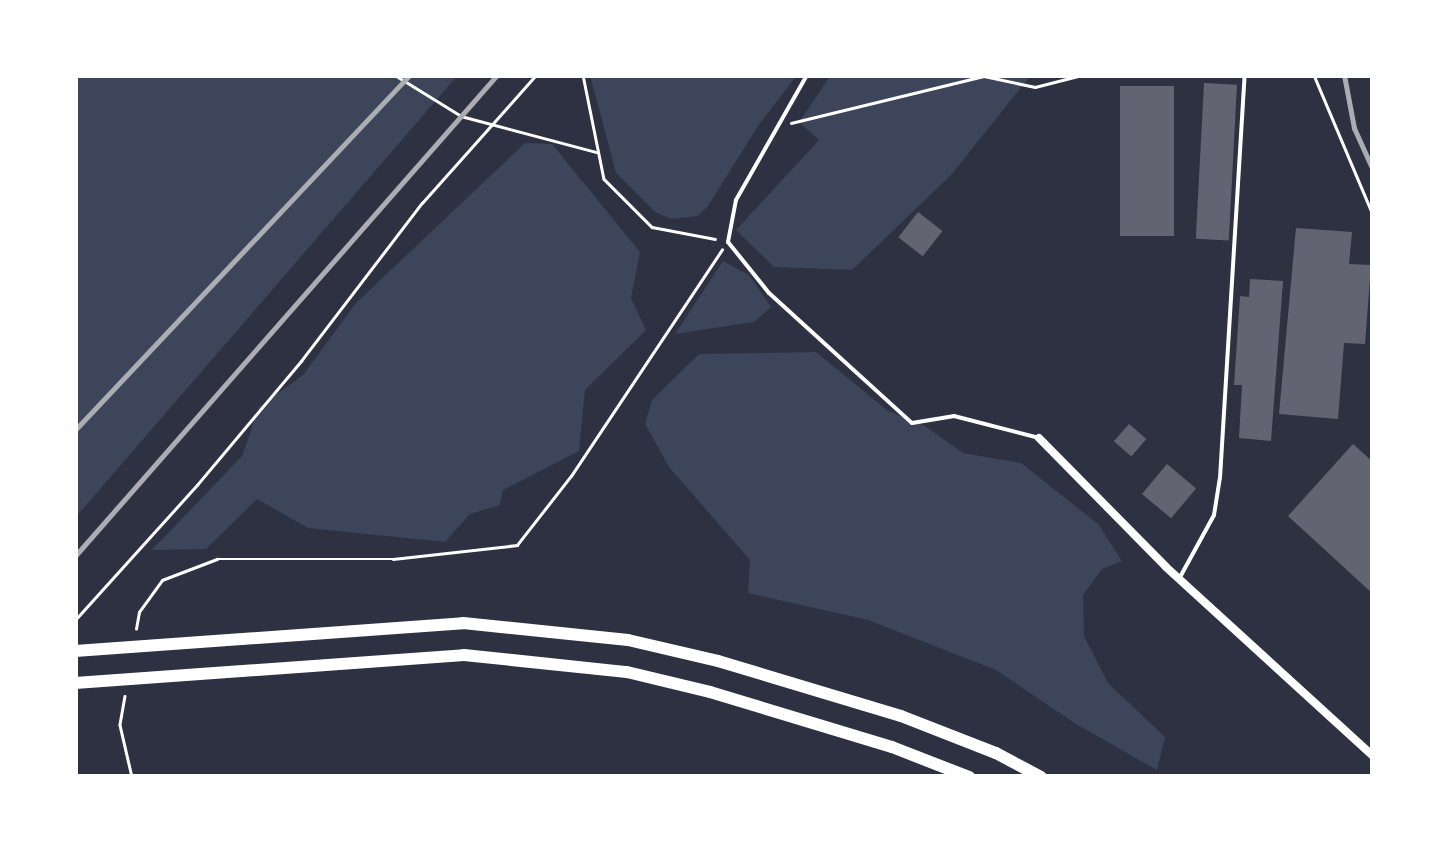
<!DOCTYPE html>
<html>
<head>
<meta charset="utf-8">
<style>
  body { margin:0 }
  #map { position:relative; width:1448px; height:852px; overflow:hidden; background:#2d3142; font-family:"Alegreya Sans",sans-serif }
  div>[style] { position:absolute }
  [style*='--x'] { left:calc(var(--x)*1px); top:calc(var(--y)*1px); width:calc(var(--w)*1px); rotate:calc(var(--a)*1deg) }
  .green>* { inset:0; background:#3c4559 }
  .building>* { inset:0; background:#626471; transform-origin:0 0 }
  .path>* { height:2.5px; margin:-1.25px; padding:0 1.25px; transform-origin:1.25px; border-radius:1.25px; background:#fff }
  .service>* { height:4px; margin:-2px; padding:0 2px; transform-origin:2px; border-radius:2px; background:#fff }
  .minor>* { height:8px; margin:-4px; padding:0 4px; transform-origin:4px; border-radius:4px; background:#fff }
  .trunk>* { height:12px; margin:-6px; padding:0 6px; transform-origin:6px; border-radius:6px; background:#fff }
  .rail>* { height:5px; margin:-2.5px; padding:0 2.5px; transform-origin:2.5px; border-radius:2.5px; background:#abadb3 }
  span { translate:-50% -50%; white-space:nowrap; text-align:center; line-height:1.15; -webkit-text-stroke:9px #fff; paint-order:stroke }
  .frame { position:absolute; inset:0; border:78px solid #fff; pointer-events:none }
</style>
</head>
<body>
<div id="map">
  <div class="green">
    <i style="clip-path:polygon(75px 75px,458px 75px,75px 518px)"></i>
    <i style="clip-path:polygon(590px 75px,797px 75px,758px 126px,708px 206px,698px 216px,671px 219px,655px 212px,616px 173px)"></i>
    <i style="clip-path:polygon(831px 75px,1031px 75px,951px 175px,852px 270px,774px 267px,736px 230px,819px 140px,799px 122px)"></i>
    <i style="clip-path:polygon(525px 143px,552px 144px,640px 252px,631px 298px,646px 330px,585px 390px,579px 451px,503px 490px,500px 505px,470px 514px,445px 542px,308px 528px,257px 499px,206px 549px,152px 550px,242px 456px,259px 407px,303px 375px,356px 303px)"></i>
    <i style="clip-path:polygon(723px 261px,749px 275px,771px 307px,754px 322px,675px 334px)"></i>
    <i style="clip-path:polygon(816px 352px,888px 411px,925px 426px,963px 453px,1021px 463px,1098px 524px,1122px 561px,1102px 569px,1083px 595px,1084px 636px,1108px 683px,1165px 737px,1157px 770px,1076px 724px,996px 670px,868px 620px,748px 593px,750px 560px,669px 467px,645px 424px,652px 400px,699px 354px)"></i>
  </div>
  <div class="building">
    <i style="left:1204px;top:83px;width:33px;height:156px;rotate:3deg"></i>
    <i style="left:1120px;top:86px;width:54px;height:150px"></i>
    <i style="left:918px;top:212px;width:31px;height:32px;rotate:38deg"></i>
    <i style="clip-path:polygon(1296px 228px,1352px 232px,1349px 264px,1371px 265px,1365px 344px,1344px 343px,1338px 419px,1279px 414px)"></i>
    <i style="clip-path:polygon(1250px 279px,1283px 281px,1271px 441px,1239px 438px,1242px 385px,1234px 385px,1240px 296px,1249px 297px)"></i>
    <i style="left:1129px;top:424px;width:23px;height:23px;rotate:41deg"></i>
    <i style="clip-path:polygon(1353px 444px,1373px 462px,1373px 594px,1288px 516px)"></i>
    <i style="left:1167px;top:464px;width:38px;height:39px;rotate:40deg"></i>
  </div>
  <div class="path">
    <i style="--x:395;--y:75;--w:78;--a:31.8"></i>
    <i style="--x:461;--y:116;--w:140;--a:14.9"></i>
    <i style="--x:583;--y:75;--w:106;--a:78.6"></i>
    <i style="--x:604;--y:179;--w:68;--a:45"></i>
    <i style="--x:652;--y:227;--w:64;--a:10.8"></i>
    <i style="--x:1314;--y:75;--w:152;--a:67.1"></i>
    <i style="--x:791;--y:123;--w:199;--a:-13.7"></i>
    <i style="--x:984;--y:76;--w:52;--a:12.2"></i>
    <i style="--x:1035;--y:87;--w:49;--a:-14.3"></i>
    <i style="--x:75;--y:620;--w:182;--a:-47.9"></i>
    <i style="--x:197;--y:485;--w:162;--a:-50"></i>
    <i style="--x:301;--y:361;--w:199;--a:-52.6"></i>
    <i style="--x:422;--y:203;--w:171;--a:-48.3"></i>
    <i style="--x:136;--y:629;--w:17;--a:-80"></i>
    <i style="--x:139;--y:612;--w:39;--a:-54"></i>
    <i style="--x:162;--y:580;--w:59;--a:-20.9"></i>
    <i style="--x:217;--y:559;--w:176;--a:0"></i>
    <i style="--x:393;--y:559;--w:125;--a:-6.4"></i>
    <i style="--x:517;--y:545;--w:88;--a:-52"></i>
    <i style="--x:571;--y:476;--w:272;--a:-56.3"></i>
    <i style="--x:125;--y:696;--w:29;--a:100"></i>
    <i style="--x:120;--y:725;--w:53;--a:77"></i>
  </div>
  <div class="service">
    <i style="--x:807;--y:75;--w:144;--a:119.6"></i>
    <i style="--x:736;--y:200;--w:43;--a:100.8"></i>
    <i style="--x:728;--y:242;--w:65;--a:51.2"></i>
    <i style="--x:769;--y:293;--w:193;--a:42.3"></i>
    <i style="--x:912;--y:423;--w:43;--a:-9.5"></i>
    <i style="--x:954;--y:416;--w:88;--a:14.5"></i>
    <i style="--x:1179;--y:579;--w:73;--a:-61.3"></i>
    <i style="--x:1214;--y:515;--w:37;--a:-81"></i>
    <i style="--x:1220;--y:478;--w:404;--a:-86.5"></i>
  </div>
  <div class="minor">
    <i style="--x:1039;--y:438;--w:181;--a:45.4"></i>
    <i style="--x:1166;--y:567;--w:280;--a:42.4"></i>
  </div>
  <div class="trunk">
    <i style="--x:75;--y:651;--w:389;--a:-4.1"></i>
    <i style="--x:463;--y:623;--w:166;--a:5.9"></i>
    <i style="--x:628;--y:640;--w:92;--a:13.1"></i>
    <i style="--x:718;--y:661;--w:191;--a:16.7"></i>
    <i style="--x:901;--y:716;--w:102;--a:21.3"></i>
    <i style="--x:996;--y:753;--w:51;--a:28.1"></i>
    <i style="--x:75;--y:683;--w:390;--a:-4.1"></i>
    <i style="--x:464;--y:655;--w:164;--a:6"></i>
    <i style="--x:627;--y:672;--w:85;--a:13.5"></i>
    <i style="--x:710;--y:692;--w:190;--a:16.8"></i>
    <i style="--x:892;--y:747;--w:83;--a:21.3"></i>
  </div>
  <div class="rail">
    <i style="--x:1344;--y:75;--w:54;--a:79.3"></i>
    <i style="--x:1354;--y:128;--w:46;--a:65.7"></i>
    <i style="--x:75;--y:430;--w:488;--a:-46.7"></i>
    <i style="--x:75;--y:556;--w:640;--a:-48.74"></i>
  </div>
  <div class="frame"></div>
</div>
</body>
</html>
